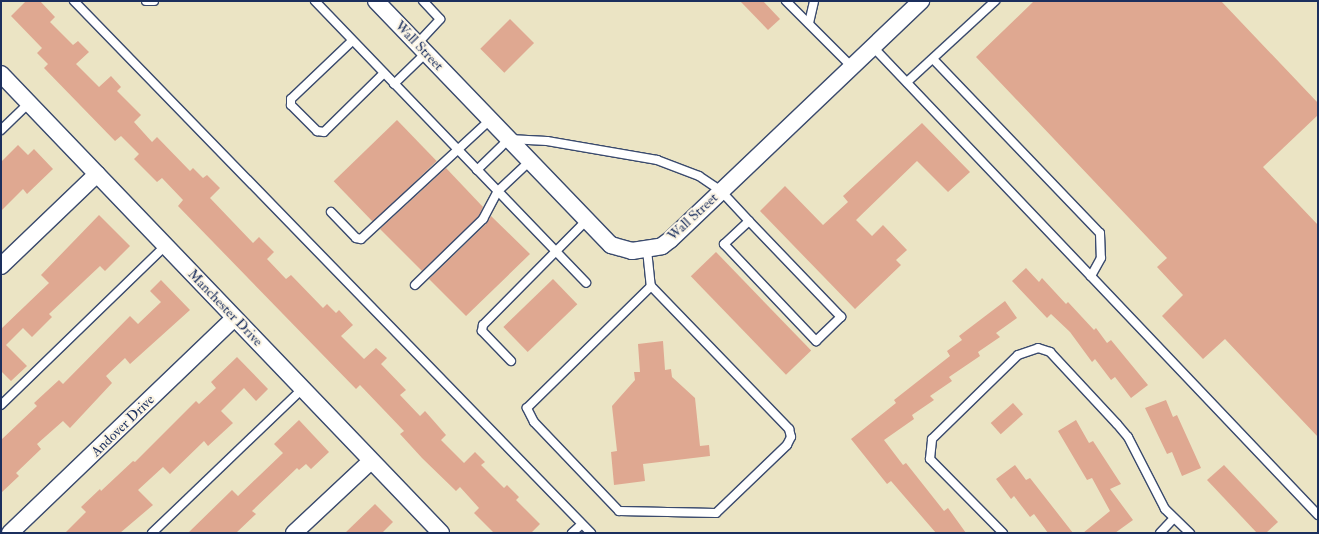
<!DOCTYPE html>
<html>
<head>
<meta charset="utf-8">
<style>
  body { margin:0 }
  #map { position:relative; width:1319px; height:534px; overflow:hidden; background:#ebe4c4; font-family:"IM FELL Double Pica",serif }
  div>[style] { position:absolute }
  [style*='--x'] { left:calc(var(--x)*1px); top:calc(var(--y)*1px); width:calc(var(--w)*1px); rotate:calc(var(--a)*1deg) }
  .building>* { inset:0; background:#dfa891; transform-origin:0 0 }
  .roads { filter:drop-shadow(1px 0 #3a4a6d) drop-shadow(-1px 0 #3a4a6d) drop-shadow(0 1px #3a4a6d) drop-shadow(0 -1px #3a4a6d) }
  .service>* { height:8px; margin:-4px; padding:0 4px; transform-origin:4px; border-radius:4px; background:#fff }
  .minor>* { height:16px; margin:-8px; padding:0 8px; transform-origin:8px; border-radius:8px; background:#fff }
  span { translate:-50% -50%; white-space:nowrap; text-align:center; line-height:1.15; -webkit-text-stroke:4px #fcf5e5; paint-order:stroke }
  .street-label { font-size:14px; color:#1b2f5e }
  .frame { position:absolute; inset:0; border:2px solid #1b2f5e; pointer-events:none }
</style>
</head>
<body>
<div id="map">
  <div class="building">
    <i style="clip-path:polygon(26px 1px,40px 1px,55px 17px,50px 22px,73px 45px,78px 41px,89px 52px,76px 64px,99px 87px,111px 76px,121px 87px,117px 91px,141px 115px,134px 122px,152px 142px,157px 137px,190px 171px,193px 168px,203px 178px,207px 175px,220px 188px,210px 198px,253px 243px,259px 237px,274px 252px,267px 259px,286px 279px,291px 275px,323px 308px,327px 304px,336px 313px,339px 310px,353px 325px,341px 336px,364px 359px,376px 348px,387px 358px,381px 364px,406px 390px,400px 395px,420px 416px,425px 411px,446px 435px,441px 440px,464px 463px,475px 452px,485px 462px,481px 465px,504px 488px,507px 485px,519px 497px,516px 500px,540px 524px,531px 533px,494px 533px,474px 513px,479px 508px,460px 487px,456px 491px,422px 458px,400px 434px,404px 431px,360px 385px,356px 389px,178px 206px,183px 200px,162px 178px,157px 182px,134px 159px,139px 154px,121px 136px,115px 141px,44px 68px,48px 64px,37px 53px,42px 48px,11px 16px)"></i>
    <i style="clip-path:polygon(740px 1px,763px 1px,780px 19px,768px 30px)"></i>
    <i style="clip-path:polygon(1034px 1px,1221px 1px,1318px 103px,1318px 115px,1263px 167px,1318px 225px,1318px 437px,1225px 339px,1203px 359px,1162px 316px,1183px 295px,1157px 267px,1167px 258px,976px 57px)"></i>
    <i style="left:510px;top:19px;width:34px;height:42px;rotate:45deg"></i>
    <i style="left:397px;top:120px;width:57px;height:88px;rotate:46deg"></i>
    <i style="clip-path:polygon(922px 123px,970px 172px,948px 192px,917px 161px,856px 220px,872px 236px,883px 225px,907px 250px,896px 260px,901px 265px,855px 309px,760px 211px,785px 186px,823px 225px,848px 202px,843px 196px)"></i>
    <i style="clip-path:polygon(18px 145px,28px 155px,34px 149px,53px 169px,27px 194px,23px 189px,1px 211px,1px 162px)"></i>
    <i style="clip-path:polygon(446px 168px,483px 207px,479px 216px,422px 271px,380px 229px)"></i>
    <i style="clip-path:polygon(99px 215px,130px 246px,105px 271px,100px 266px,49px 314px,52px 317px,32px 337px,23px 328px,6px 345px,27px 366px,11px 381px,1px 371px,1px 329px,49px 283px,41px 275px)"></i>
    <i style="clip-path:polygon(491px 216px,530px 254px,466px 316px,429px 279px,487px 223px)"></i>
    <i style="left:716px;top:252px;width:137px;height:35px;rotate:46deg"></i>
    <i style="clip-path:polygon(1026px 268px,1039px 282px,1042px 278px,1066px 304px,1068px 302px,1094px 330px,1096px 328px,1107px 343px,1111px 340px,1148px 385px,1131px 398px,1115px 377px,1111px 380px,1095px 359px,1092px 362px,1070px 332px,1051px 314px,1047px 318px,1012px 281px)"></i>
    <i style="left:553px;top:279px;width:35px;height:69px;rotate:46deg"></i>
    <i style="clip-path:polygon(161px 280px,190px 310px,130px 364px,125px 358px,106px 376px,112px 383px,70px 428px,63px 421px,37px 444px,41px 449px,16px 473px,19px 476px,1px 493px,1px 440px,37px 406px,34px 403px,59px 380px,63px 384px,130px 316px,138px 324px,161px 302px,150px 291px)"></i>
    <i style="clip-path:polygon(1005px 301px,1017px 318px,996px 333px,1000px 337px,978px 352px,980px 356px,949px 377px,952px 381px,930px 396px,934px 400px,912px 415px,914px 419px,884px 440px,903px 465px,906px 463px,944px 511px,948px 508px,966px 533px,936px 533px,891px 481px,887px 484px,851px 439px,896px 403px,894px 400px,950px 356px,947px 351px,962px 340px,959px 336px)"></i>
    <i style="clip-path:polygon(663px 341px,665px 370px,671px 369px,672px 377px,695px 398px,700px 446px,709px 445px,710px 456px,643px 464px,645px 481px,614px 485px,611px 452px,617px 451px,612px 406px,635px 380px,634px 372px,640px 372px,638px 344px)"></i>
    <i style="clip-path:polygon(237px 357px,268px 389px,256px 401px,244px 388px,221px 411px,233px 423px,208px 446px,204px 441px,170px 474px,163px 467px,138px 490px,153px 505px,120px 533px,65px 533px,86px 512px,81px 507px,100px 489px,101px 491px,133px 461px,135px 462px,196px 401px,199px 404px,216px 388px,211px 382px)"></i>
    <i style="clip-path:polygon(1166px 400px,1173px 417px,1177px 415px,1201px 468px,1182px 476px,1172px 452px,1167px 454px,1145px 408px)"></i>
    <i style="left:1013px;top:403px;width:15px;height:30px;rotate:48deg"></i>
    <i style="clip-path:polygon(299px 420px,329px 452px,311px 469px,306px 464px,299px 470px,297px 468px,252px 511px,256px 514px,236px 533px,188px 533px,232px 490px,238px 496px,283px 453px,274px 444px)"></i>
    <i style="clip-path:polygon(1076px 420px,1089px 443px,1093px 441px,1121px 484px,1110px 489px,1133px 520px,1115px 533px,1083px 533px,1110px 511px,1092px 478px,1087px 480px,1058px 431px)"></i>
    <i style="clip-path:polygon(1015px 465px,1026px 480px,1030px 478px,1073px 533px,1048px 533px,1034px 514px,1030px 517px,1014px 496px,1011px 499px,996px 479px)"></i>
    <i style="clip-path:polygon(1224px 465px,1278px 522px,1266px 533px,1257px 533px,1207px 480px)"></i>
    <i style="clip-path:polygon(375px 504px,393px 522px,382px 533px,345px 533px)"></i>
  </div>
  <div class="roads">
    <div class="service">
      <i style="--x:74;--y:1;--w:742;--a:45.82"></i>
      <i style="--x:146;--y:1;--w:8;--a:0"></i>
      <i style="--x:315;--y:1;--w:391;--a:46.1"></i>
      <i style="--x:786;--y:1;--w:93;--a:45"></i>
      <i style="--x:809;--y:23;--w:23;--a:-77"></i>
      <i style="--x:352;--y:41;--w:84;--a:136.4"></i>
      <i style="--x:291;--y:99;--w:6;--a:90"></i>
      <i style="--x:291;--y:105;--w:37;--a:45"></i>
      <i style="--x:317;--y:131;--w:7;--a:8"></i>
      <i style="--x:324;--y:132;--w:84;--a:-44.5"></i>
      <i style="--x:417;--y:44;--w:34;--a:-47"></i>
      <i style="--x:440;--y:19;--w:25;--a:-133"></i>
      <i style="--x:873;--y:47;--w:646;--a:46.44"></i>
      <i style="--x:933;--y:59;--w:241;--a:46.2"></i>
      <i style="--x:1100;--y:233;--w:25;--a:88"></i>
      <i style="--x:1101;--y:258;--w:21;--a:119"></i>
      <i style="--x:907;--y:82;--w:120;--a:-42.6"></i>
      <i style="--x:394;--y:84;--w:45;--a:-44.1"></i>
      <i style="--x:1;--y:130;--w:39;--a:-44"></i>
      <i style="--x:477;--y:170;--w:45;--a:-44.1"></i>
      <i style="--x:509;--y:139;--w:38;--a:3"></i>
      <i style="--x:547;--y:141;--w:112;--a:9.8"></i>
      <i style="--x:657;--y:160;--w:45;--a:20.9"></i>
      <i style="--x:699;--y:176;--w:27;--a:34"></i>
      <i style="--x:721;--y:191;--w:41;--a:47"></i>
      <i style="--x:749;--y:221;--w:34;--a:137"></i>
      <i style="--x:724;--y:244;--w:134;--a:46.5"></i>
      <i style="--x:816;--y:341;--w:35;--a:-44"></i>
      <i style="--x:841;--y:317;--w:133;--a:-133.8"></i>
      <i style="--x:331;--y:212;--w:36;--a:46"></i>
      <i style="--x:356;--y:238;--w:5;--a:11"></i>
      <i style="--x:361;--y:239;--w:176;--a:-42.7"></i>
      <i style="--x:647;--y:250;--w:36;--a:84"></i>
      <i style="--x:651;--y:286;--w:199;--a:46"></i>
      <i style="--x:789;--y:429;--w:8;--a:76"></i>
      <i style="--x:791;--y:437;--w:9;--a:117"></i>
      <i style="--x:787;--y:445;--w:98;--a:136.2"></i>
      <i style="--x:716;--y:513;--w:97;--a:-178.8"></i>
      <i style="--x:619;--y:511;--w:123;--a:-133.7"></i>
      <i style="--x:534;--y:422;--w:16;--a:-117"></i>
      <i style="--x:527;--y:408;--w:174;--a:-44.5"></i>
      <i style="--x:415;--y:285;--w:95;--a:-44.1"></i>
      <i style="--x:483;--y:219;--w:32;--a:-62"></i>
      <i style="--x:498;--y:191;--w:44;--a:-43.2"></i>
      <i style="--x:511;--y:361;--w:42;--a:-134"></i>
      <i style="--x:482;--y:331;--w:6;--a:-81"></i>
      <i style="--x:483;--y:325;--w:148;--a:-45.3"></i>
      <i style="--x:1;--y:405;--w:228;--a:-44.1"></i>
      <i style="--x:152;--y:533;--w:208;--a:-43.8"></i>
      <i style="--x:572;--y:533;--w:13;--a:-42"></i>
      <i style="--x:1003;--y:533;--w:104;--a:-134.6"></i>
      <i style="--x:930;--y:459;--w:20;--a:-84"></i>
      <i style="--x:932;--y:439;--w:120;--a:-44.3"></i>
      <i style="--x:1018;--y:355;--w:21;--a:-19"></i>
      <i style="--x:1038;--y:348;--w:13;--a:18"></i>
      <i style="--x:1050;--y:352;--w:98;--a:47.1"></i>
      <i style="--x:1117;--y:424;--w:17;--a:50"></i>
      <i style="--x:1128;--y:437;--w:81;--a:62.8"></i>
      <i style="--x:1165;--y:509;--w:35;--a:44"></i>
      <i style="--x:1160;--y:533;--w:19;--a:-47"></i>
    </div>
    <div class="minor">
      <i style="--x:376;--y:1;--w:339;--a:46.1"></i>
      <i style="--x:611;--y:245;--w:22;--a:16"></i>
      <i style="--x:632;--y:251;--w:30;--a:-9"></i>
      <i style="--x:662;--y:246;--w:10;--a:-37"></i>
      <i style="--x:670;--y:240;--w:347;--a:-43.6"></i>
      <i style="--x:1;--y:74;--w:636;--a:46.21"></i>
      <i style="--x:1;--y:266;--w:133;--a:-43.8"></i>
      <i style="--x:10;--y:533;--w:310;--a:-43.8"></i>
      <i style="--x:294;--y:533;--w:105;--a:-43.1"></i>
    </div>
  </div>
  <div class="street-label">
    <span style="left:419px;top:46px;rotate:46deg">Wall Street</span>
    <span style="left:693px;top:217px;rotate:-43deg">Wall Street</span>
    <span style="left:225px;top:308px;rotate:46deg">Manchester Drive</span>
    <span style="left:123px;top:426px;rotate:-44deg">Andover Drive</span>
  </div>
  <div class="frame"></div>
</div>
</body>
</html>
